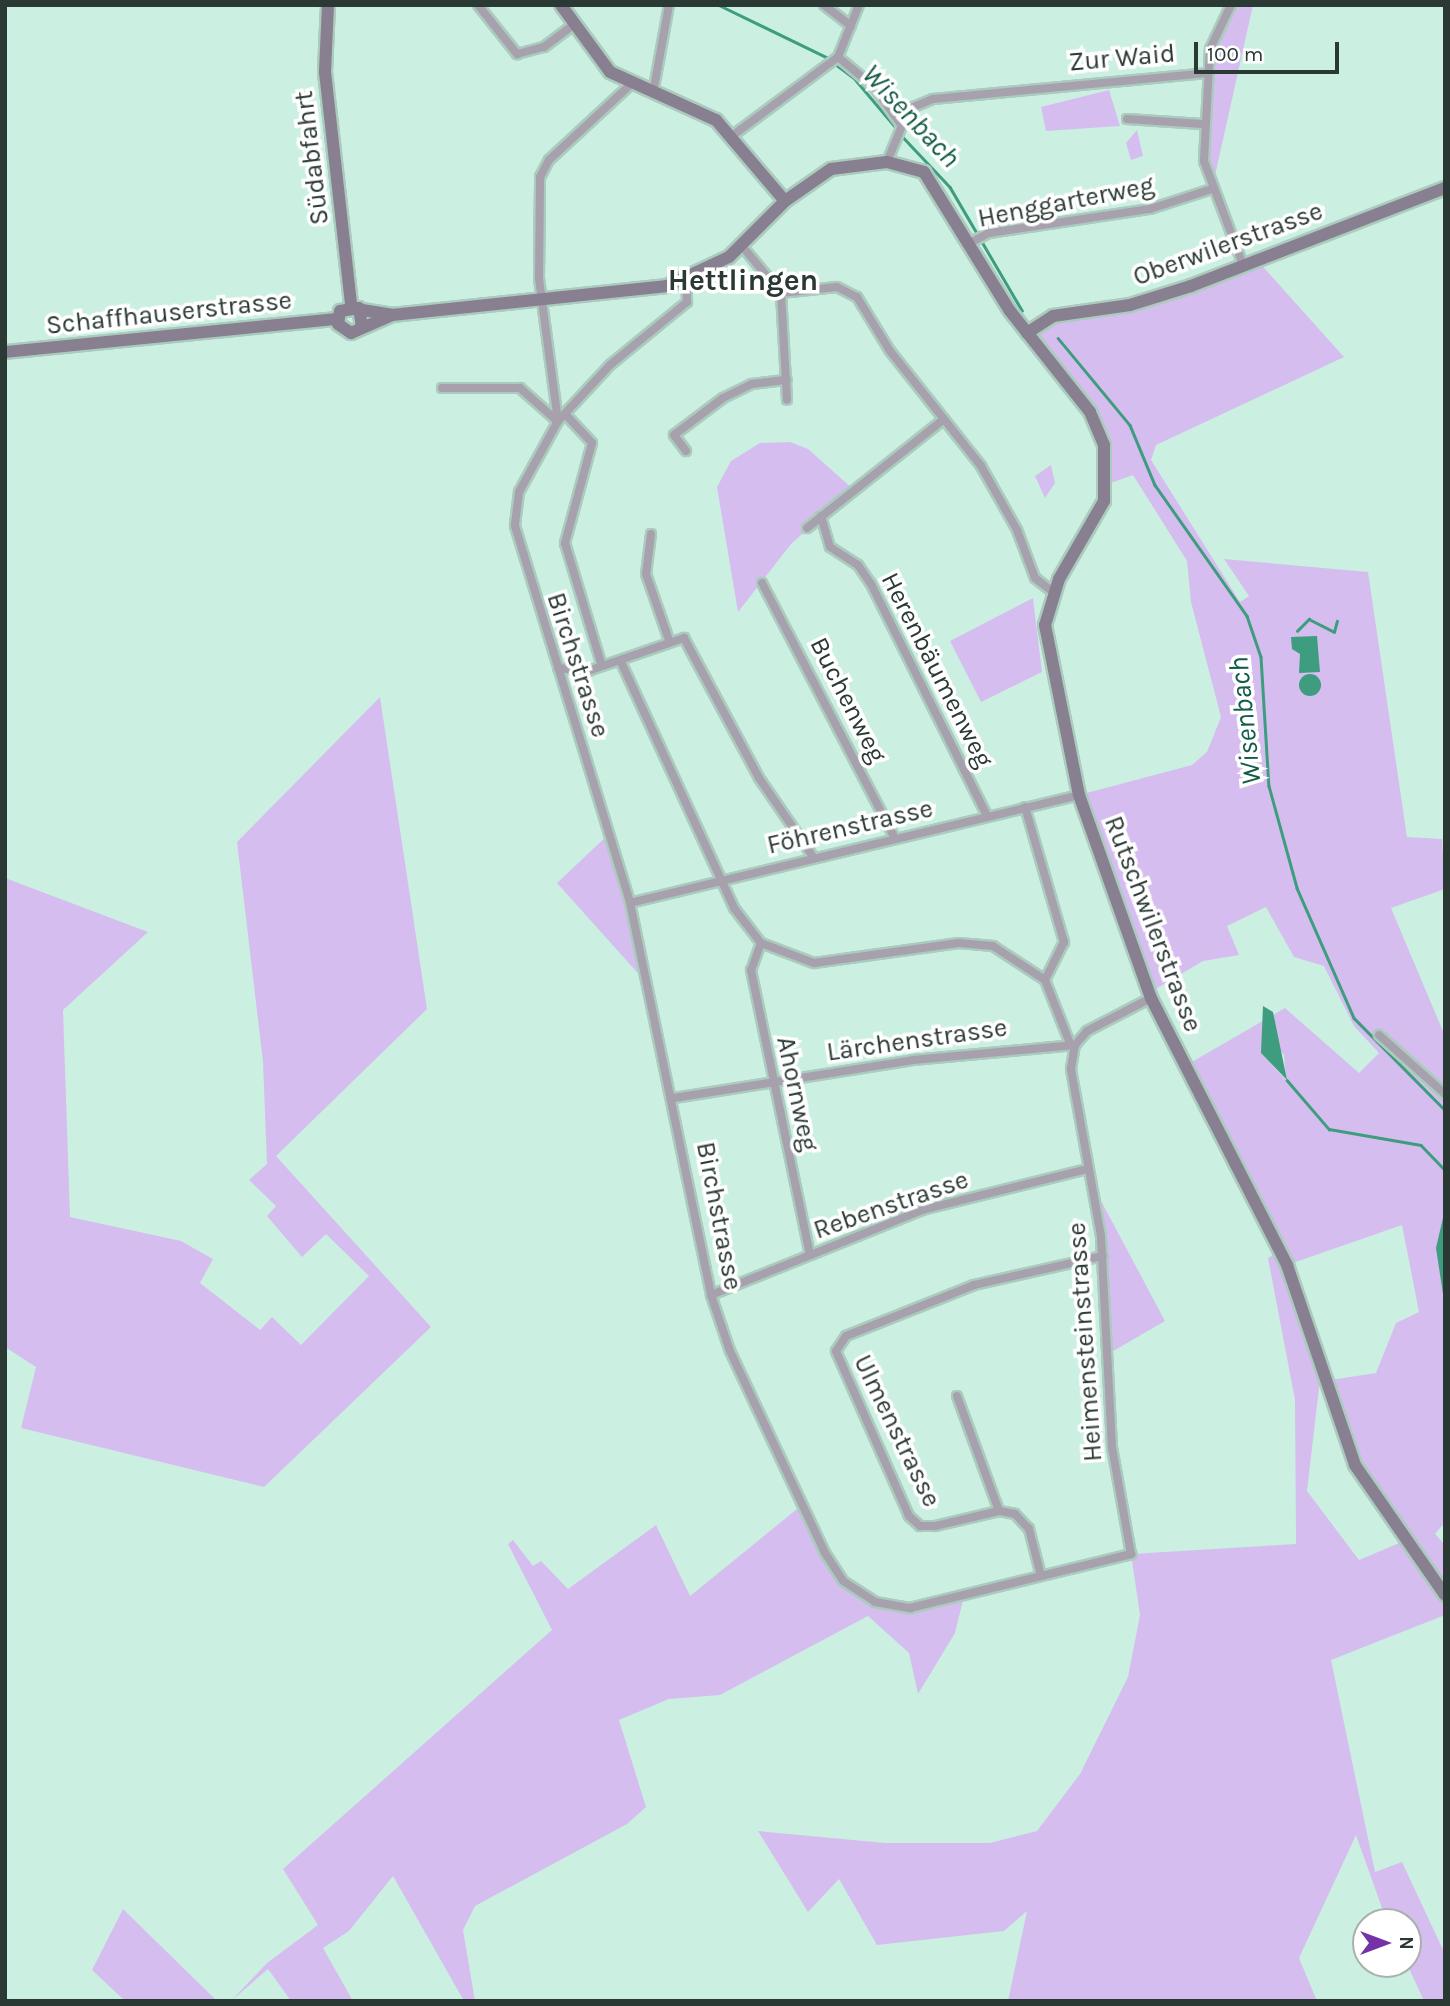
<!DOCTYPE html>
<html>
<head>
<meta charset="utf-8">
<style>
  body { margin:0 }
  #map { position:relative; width:1450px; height:2006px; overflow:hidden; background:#cbf0e1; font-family:Karla,sans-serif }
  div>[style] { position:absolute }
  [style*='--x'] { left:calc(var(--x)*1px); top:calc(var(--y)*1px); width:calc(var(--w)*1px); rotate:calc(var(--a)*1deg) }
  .green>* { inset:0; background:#d6bdef }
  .water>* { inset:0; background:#3e9c7f }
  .round { border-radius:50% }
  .stream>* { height:2.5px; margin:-1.25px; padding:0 1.25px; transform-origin:1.25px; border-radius:1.25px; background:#3e9c7f }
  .roads { filter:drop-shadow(2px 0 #abcbbe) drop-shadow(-2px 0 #abcbbe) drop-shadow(0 2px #abcbbe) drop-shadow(0 -2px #abcbbe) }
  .street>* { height:8px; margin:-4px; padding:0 4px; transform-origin:4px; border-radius:4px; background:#a7a0ad }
  .secondary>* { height:12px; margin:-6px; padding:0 6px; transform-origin:6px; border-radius:6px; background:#887f91 }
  span { translate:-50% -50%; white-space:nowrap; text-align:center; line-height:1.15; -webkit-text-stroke:7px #fff; paint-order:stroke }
  .street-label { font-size:26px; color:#2b3934 }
  .water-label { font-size:28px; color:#115b47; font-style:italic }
  .quarter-label { font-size:30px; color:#2b3934; font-weight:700 }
  .frame { position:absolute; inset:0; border:7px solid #2b3934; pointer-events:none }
  .north { position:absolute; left:1352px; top:1908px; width:70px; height:70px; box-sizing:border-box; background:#fff; border:2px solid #aab0ae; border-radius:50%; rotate:90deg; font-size:19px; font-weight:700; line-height:28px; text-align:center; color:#2b3934 }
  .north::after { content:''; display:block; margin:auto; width:24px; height:32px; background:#7531a6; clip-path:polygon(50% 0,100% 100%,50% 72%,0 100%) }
  .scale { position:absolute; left:1194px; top:42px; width:145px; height:32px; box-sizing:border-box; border:4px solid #2b3934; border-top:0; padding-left:9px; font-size:21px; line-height:24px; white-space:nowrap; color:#2b3934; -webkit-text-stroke:5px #fff; paint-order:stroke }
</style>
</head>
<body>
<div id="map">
  <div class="green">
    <i style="clip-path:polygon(1231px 5px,1253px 5px,1212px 189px,1204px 161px,1210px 49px)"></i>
    <i style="clip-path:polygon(1109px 90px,1120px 126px,1046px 131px,1041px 107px)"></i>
    <i style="clip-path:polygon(1137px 130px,1143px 156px,1131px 160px,1126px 143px)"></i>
    <i style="clip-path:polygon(evenodd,1257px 260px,1344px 357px,1156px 445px,1151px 460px,1240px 602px,1249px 596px,1224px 559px,1368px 572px,1407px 837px,1442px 839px,1445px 889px,1391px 908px,1445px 1036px,1445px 1522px,1435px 1534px,1445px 1545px,1445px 1615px,1331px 1660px,1375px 1872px,1402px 1862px,1445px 1954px,1445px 2001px,1424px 2001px,1407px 1964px,1408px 1922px,1387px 1922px,1356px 1835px,1299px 1958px,1317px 2001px,1008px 2001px,1027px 1911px,1004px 1931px,877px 1945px,839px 1879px,808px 1912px,758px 1831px,885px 1843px,990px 1843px,1037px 1831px,1080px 1774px,1128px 1677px,1140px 1615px,1131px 1554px,1296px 1544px,1295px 1400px,1268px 1258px,1281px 1250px,1185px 1066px,1285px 1008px,1359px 1073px,1379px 1053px,1354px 1026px,1324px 966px,1294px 957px,1266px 907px,1227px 926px,1239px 955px,1203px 961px,1149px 993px,1079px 795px,1192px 765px,1207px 752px,1221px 717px,1191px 602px,1187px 561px,1133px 475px,1108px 484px,1098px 428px,1027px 333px,1257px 260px,1265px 1033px,1284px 1055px,1286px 1080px,1261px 1053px,1265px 1033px,1257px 260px,1402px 1225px,1419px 1312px,1396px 1323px,1376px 1373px,1324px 1381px,1355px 1465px,1404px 1541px,1359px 1560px,1307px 1491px,1321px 1371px,1287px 1265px,1402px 1225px)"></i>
    <i style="clip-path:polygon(790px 442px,808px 449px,853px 489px,791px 544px,738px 612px,717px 487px,731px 461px,760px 443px)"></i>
    <i style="clip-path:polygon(1051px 465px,1055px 483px,1045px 498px,1035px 476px)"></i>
    <i style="clip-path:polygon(1033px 598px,1042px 672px,981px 702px,950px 641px)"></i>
    <i style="clip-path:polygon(380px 697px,427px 1009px,276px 1156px,431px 1327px,264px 1487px,21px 1428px,36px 1367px,5px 1347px,5px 878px,148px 932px,63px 1010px,70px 1217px,181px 1241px,213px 1259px,200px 1283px,260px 1330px,272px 1317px,301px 1345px,369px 1276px,326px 1234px,302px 1257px,267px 1216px,276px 1206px,249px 1180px,267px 1164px,263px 1062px,237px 842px)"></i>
    <i style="clip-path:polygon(609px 834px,652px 989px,557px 883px)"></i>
    <i style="clip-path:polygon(1091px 1182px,1165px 1321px,1103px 1357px,1103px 1256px)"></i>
    <i style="clip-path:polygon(802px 1505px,843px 1581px,875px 1602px,910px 1608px,964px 1596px,955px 1633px,918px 1694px,909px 1653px,868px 1616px,720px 1695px,669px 1699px,619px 1720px,646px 1807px,627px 1824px,475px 1906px,463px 1930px,475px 2001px,464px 2001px,393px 1876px,349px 1931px,323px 1948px,353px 2001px,291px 2001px,268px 1969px,231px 2001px,267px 1963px,318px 1925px,283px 1869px,552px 1630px,508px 1544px,513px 1540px,533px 1566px,541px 1561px,568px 1589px,656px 1525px,690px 1596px)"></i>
    <i style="clip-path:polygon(123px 1909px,217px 2001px,125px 2001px,92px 1970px)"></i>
  </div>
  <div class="water">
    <i style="clip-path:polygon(1317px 636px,1320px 672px,1299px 673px,1300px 654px,1292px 649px,1291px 637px)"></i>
    <i class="round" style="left:1299px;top:674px;width:22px;height:22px"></i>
    <i style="clip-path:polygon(1263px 1006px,1273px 1012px,1287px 1080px,1261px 1053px)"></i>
    <i style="clip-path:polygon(1445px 1209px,1445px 1307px,1436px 1248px)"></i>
  </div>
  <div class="stream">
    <i style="--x:719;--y:5;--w:119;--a:25.9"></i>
    <i style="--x:826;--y:57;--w:36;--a:37"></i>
    <i style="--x:855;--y:79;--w:67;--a:49.9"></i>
    <i style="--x:902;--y:136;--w:70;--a:46.7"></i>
    <i style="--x:950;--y:187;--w:143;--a:59.7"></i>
    <i style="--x:1058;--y:338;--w:113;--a:50.4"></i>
    <i style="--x:1130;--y:425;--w:65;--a:67.4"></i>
    <i style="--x:1155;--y:485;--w:160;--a:54.9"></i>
    <i style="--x:1247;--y:616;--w:43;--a:71.1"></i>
    <i style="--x:1261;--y:657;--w:129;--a:86.5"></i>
    <i style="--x:1269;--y:786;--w:106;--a:74.6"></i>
    <i style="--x:1297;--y:888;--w:142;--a:66.3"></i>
    <i style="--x:1354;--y:1018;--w:129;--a:45.3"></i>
    <i style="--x:1297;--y:631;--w:17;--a:-45"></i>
    <i style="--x:1309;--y:619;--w:28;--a:27"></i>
    <i style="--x:1334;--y:632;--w:11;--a:-75"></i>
    <i style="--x:1287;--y:1080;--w:65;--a:49.4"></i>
    <i style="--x:1329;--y:1129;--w:93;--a:9.9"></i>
    <i style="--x:1421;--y:1145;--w:35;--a:46"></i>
  </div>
  <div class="roads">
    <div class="street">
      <i style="--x:478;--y:5;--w:63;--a:51.5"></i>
      <i style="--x:517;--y:54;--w:28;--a:-15"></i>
      <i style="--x:544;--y:47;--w:35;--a:-37"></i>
      <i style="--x:824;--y:5;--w:34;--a:38"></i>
      <i style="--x:1231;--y:5;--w:49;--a:115.5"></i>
      <i style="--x:1210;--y:49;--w:112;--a:93.1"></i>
      <i style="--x:1204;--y:161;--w:111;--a:69.4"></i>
      <i style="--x:838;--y:57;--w:47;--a:39.8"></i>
      <i style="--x:874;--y:87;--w:44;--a:54.2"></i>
      <i style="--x:653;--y:93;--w:89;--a:-79.7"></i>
      <i style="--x:1127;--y:119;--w:75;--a:3.8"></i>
      <i style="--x:732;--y:136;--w:132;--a:-36.7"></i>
      <i style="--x:838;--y:57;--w:56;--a:-68"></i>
      <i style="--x:887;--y:162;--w:57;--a:-67.5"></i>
      <i style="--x:909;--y:109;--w:26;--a:-23"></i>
      <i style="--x:933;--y:99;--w:275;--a:-5.4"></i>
      <i style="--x:968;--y:244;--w:24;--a:-28"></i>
      <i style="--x:989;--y:233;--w:163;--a:-8.5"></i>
      <i style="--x:1150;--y:209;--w:65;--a:-17.9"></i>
      <i style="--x:742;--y:246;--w:61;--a:50.3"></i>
      <i style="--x:781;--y:293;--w:56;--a:-6.1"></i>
      <i style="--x:837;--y:287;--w:22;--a:27"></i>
      <i style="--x:857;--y:297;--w:63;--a:58.6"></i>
      <i style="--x:890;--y:351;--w:147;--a:51.6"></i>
      <i style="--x:981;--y:466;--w:73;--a:60.6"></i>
      <i style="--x:1017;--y:530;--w:51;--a:69.4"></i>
      <i style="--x:1035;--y:578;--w:23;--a:38"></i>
      <i style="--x:686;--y:280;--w:22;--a:87"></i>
      <i style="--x:687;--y:302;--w:99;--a:140.7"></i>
      <i style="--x:610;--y:365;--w:76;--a:132.9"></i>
      <i style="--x:558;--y:421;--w:81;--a:118.8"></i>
      <i style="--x:519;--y:492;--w:34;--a:97"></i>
      <i style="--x:515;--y:526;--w:394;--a:73"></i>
      <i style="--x:630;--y:903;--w:400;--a:78.3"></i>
      <i style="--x:711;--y:1295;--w:59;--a:71.3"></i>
      <i style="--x:730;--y:1351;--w:223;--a:64.8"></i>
      <i style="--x:825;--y:1553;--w:33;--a:57"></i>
      <i style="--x:843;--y:1581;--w:38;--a:33"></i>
      <i style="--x:875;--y:1602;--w:36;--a:10"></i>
      <i style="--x:910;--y:1608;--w:228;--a:-13.7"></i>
      <i style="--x:1131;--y:1554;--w:109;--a:-100.1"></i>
      <i style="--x:1112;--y:1447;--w:211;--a:-93"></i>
      <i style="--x:1101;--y:1236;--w:170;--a:-100.2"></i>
      <i style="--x:1071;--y:1069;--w:24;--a:-81"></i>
      <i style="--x:781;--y:293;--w:107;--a:86.8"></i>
      <i style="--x:442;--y:388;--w:78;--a:0"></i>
      <i style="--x:520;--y:388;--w:47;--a:41.5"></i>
      <i style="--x:566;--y:415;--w:38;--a:47"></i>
      <i style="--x:592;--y:443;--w:104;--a:105.1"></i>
      <i style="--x:565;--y:543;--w:128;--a:73.3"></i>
      <i style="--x:558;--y:421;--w:144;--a:-97.6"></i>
      <i style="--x:539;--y:278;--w:101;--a:-89.4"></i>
      <i style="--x:540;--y:177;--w:19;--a:-62"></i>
      <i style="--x:549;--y:160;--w:109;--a:-42.8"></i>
      <i style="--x:686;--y:451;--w:20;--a:-127"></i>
      <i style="--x:674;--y:435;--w:61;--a:-37.1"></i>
      <i style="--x:723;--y:398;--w:32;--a:-26"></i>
      <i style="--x:752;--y:384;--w:35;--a:-7"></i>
      <i style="--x:821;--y:516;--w:32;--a:74"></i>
      <i style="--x:830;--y:547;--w:33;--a:33"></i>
      <i style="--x:858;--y:565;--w:23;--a:56"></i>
      <i style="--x:871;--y:584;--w:259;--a:63.4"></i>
      <i style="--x:807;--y:528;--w:175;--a:-38.5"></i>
      <i style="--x:651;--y:534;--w:40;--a:97.1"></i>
      <i style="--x:646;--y:574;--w:70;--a:70.8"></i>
      <i style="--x:762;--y:583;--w:288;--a:62.5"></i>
      <i style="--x:621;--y:662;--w:271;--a:65.3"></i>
      <i style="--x:734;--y:908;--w:44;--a:52.4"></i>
      <i style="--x:761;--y:943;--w:57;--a:20.7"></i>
      <i style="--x:814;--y:963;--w:146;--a:-7.9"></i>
      <i style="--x:959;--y:943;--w:34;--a:5"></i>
      <i style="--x:993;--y:946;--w:62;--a:33.2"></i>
      <i style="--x:1045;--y:980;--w:66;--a:68.5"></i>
      <i style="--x:558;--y:668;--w:30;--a:6"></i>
      <i style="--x:588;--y:671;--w:102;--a:-19"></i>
      <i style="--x:684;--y:638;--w:159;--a:61.8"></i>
      <i style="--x:759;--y:778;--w:97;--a:55.5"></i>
      <i style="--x:1025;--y:807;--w:141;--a:73.9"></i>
      <i style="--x:1064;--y:942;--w:42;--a:116.6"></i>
      <i style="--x:630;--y:903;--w:462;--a:-13.5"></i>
      <i style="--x:761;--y:943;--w:29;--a:110"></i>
      <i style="--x:751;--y:970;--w:291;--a:78.3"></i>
      <i style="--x:1379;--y:1035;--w:89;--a:41.8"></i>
      <i style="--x:674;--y:1098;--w:242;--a:-9"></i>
      <i style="--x:913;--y:1060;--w:163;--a:-5.3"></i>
      <i style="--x:1075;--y:1045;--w:18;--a:-49"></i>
      <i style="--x:1087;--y:1031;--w:72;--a:-27.3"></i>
      <i style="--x:711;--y:1295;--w:227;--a:-21.9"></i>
      <i style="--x:922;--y:1210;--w:171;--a:-13.9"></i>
      <i style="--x:957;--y:1396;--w:122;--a:69.9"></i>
      <i style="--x:1041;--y:1576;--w:49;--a:-104.3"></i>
      <i style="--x:1029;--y:1529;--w:21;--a:-133"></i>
      <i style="--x:1015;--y:1514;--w:16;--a:-169"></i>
      <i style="--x:999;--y:1511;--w:66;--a:166.8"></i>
      <i style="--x:935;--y:1526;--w:15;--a:180"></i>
      <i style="--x:920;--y:1526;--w:15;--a:-138"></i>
      <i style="--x:909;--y:1516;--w:180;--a:-113.9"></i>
      <i style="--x:836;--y:1351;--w:18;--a:-56"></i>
      <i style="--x:846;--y:1336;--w:138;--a:-21.7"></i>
      <i style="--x:974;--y:1285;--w:132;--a:-12.7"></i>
    </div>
    <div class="secondary">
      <i style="--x:328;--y:5;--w:67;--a:92.6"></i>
      <i style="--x:325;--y:72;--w:234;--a:83.6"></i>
      <i style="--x:561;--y:5;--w:83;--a:53.8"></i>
      <i style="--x:610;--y:72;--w:116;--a:24.4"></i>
      <i style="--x:716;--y:120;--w:106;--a:49.6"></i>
      <i style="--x:362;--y:310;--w:30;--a:9"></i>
      <i style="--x:392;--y:315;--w:277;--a:-6"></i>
      <i style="--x:667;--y:286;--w:68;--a:-25.1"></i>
      <i style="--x:729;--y:257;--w:79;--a:-45"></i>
      <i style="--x:785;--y:201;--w:56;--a:-34.8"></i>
      <i style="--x:831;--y:169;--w:56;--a:-7.1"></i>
      <i style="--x:887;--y:162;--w:38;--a:15"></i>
      <i style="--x:924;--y:172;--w:163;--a:58.3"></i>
      <i style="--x:1010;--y:311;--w:129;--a:51.6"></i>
      <i style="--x:1090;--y:412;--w:36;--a:67"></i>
      <i style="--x:1104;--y:445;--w:56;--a:90"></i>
      <i style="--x:1104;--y:501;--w:90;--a:120"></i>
      <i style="--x:1059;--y:579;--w:48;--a:106.9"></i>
      <i style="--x:1045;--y:625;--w:173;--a:78.7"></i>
      <i style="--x:1079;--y:795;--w:215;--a:70.5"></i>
      <i style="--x:1151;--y:998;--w:300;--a:63"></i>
      <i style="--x:1287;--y:1265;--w:211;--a:71.2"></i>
      <i style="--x:1355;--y:1465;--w:158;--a:55.3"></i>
      <i style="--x:362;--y:327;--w:19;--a:-99"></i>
      <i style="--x:359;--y:308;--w:19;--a:171"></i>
      <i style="--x:340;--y:311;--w:13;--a:99"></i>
      <i style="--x:338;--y:324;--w:16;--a:35"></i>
      <i style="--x:351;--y:333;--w:45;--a:-23.7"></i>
      <i style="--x:1027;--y:333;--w:31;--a:-33"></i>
      <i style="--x:1053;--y:316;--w:78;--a:-8.1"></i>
      <i style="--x:1130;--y:305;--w:64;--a:-17.3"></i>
      <i style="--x:1191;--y:286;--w:272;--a:-21.1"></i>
      <i style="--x:5;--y:352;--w:335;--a:-5.7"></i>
    </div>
  </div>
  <div class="street-label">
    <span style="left:1122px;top:58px;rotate:-5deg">Zur Waid</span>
    <span style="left:312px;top:158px;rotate:-97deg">Südabfahrt</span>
    <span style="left:1066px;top:202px;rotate:-11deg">Henggarterweg</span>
    <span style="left:1228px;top:244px;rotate:-20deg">Oberwilerstrasse</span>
    <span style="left:169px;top:313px;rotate:-6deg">Schaffhauserstrasse</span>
    <span style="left:578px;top:665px;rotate:72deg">Birchstrasse</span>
    <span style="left:937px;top:670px;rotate:63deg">Herenbäumenweg</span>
    <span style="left:848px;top:700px;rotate:63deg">Buchenweg</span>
    <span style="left:850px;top:827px;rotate:-13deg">Föhrenstrasse</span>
    <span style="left:1153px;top:924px;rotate:69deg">Rutschwilerstrasse</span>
    <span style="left:917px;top:1040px;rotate:-8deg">Lärchenstrasse</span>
    <span style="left:797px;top:1094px;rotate:78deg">Ahornweg</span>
    <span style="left:891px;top:1205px;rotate:-19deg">Rebenstrasse</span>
    <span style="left:719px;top:1216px;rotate:79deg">Birchstrasse</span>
    <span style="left:1085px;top:1342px;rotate:-94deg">Heimensteinstrasse</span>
    <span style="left:897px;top:1431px;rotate:64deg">Ulmenstrasse</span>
  </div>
  <div class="water-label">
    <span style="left:911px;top:116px;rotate:47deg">Wisenbach</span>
    <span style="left:1245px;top:721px;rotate:-96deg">Wisenbach</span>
  </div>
  <div class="quarter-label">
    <span style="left:743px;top:280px">Hettlingen</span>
  </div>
  <div class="frame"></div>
  <div class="north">N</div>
  <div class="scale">100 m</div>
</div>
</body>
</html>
